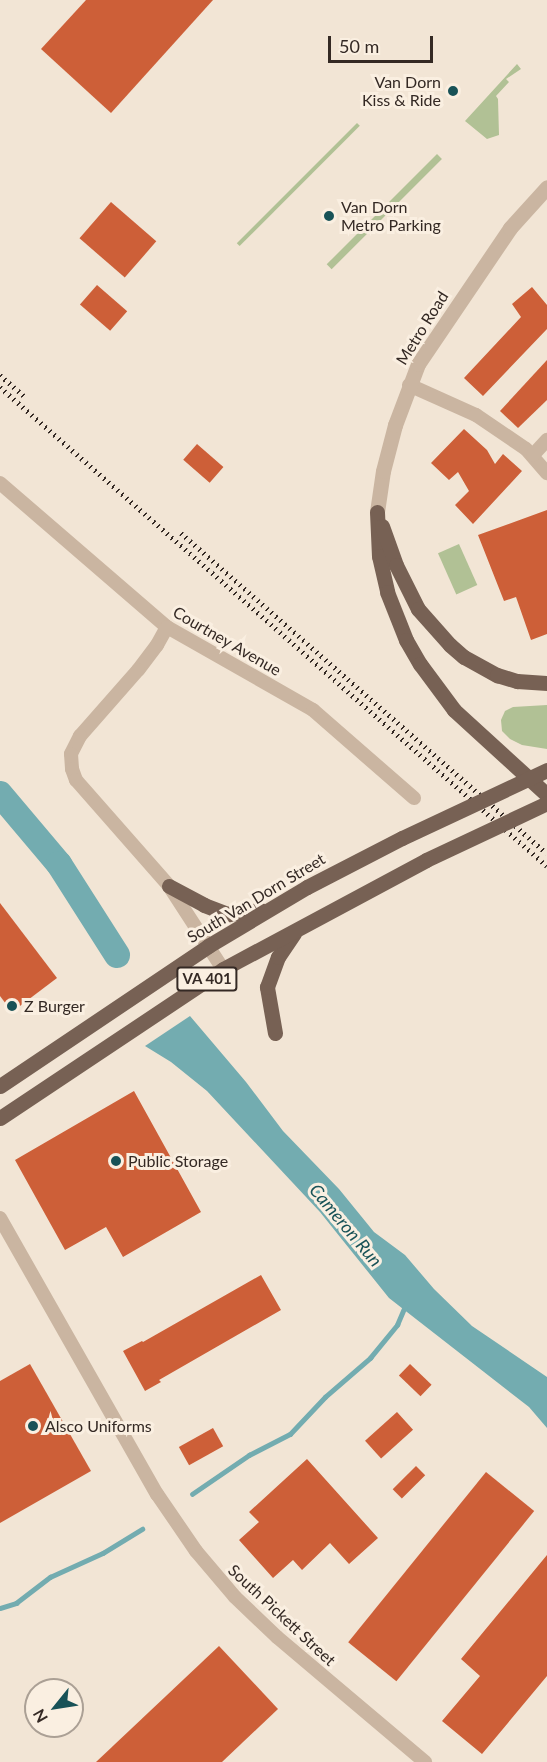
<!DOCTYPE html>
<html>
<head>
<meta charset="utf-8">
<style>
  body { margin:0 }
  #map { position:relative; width:547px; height:1762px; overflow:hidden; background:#f2e5d5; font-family:Lato,sans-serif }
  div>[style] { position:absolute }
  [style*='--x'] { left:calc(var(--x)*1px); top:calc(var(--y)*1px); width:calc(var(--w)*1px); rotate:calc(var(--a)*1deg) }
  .green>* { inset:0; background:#b1c195; transform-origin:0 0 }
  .water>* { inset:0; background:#73acb0 }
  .stream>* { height:4.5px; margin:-2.25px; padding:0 2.25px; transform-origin:2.25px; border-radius:2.25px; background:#73acb0 }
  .river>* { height:26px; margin:-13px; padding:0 13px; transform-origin:13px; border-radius:13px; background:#73acb0 }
  .building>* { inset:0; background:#cd5f38; transform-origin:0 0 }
  .minor>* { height:14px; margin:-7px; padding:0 7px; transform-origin:7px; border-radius:7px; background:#cab5a1 }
  .tertiary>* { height:15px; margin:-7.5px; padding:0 7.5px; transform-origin:7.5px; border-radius:7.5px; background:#cab5a1 }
  .primary>* { height:15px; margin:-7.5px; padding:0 7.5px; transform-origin:7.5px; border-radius:7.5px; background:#776154 }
  .rail>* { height:4.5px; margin-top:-2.25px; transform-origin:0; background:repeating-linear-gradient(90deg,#342924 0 1.5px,transparent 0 6px) }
  .primary-bridge>* { height:15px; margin:-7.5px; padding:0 7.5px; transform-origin:7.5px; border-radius:7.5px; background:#776154 }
  .dots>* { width:16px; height:16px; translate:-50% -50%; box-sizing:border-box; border:3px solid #faefe1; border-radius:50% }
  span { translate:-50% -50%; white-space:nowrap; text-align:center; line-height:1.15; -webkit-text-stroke:6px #faefe1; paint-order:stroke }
  .shield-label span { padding:2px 4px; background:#faefe1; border:2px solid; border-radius:4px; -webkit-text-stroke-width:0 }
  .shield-label { font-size:15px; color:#342924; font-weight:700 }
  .poi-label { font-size:16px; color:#342924 }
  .right { translate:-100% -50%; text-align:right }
  .left { translate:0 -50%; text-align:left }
  .street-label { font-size:16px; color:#342924 }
  .water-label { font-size:18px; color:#185257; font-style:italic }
  .north { position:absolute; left:24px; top:1678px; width:60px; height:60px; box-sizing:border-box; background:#faefe1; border:2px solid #aba095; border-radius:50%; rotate:240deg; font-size:16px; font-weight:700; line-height:24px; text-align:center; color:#342924 }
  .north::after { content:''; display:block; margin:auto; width:21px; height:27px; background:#185257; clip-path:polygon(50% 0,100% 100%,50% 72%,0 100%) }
  .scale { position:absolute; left:328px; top:36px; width:105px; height:27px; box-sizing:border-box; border:3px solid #342924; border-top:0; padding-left:8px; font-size:18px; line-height:21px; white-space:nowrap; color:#342924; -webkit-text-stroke:4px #faefe1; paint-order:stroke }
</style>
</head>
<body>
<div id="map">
  <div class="green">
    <i style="clip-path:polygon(517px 64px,521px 69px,506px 79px,509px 82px,496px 96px,498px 99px,499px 135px,487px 139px,465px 121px)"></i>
    <i style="left:357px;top:123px;width:4px;height:170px;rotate:45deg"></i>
    <i style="left:437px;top:154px;width:7px;height:156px;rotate:45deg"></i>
    <i style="left:459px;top:544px;width:45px;height:23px;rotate:66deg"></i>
    <i style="clip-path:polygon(547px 705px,547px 749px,522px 745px,510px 739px,502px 731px,501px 720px,505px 711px,513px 707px)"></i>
  </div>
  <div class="water">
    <i style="clip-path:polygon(190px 1016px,246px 1082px,283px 1131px,339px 1189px,374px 1232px,405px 1255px,434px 1289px,472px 1326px,547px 1377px,547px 1428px,529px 1407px,389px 1298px,320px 1212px,207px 1091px,171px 1062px,145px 1046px)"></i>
  </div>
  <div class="stream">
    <i style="--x:192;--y:1494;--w:69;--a:-34.4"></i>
    <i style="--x:249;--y:1455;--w:46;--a:-27.1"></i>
    <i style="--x:290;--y:1434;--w:51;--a:-46.6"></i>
    <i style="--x:325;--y:1397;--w:60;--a:-40.9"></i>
    <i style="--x:370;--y:1358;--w:43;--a:-50.7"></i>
    <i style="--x:397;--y:1325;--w:23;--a:-67"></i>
    <i style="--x:0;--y:1608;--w:17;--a:-17"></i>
    <i style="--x:16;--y:1603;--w:43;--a:-37.4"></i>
    <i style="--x:50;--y:1577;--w:58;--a:-24.4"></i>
    <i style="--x:103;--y:1553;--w:46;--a:-31.6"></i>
  </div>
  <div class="river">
    <i style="--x:0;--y:794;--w:92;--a:49.9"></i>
    <i style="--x:59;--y:864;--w:108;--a:57.5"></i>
  </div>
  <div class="building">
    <i style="clip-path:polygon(86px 0,213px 0,111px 113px,41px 49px)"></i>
    <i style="left:111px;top:202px;width:60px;height:48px;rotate:41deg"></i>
    <i style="left:97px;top:285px;width:40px;height:26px;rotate:41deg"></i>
    <i style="clip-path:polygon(532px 287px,547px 305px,547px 329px,483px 396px,464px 378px,521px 317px,512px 304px)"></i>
    <i style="clip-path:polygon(547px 360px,547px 400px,518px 428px,500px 411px)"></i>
    <i style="clip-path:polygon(464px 429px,487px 450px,495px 464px,503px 454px,522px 471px,473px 524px,455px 505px,469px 491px,458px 472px,449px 480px,431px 463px)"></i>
    <i style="left:197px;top:444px;width:35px;height:21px;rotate:41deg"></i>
    <i style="clip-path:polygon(547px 510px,547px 634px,531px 640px,516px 597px,504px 601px,478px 535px)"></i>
    <i style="clip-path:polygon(0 903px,57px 978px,12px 1012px,0 996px)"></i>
    <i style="clip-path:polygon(134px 1091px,201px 1212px,123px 1257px,106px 1227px,65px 1250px,15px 1160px)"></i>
    <i style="clip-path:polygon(261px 1275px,281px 1310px,159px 1380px,161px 1382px,145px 1391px,123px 1351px,142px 1341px,143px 1342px)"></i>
    <i style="clip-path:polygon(30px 1364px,91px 1471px,0 1523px,0 1381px)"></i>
    <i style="left:410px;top:1364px;width:30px;height:16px;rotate:44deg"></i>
    <i style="left:397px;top:1412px;width:24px;height:43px;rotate:48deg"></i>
    <i style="left:213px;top:1428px;width:21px;height:39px;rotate:61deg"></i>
    <i style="clip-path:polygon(307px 1459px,378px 1538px,349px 1564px,330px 1543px,302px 1570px,293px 1560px,273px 1578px,239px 1540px,259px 1522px,249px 1512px)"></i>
    <i style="left:416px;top:1466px;width:13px;height:33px;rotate:45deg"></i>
    <i style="left:486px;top:1472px;width:62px;height:219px;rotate:39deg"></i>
    <i style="clip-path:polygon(547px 1555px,547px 1676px,482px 1754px,442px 1721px,480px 1676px,461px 1659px)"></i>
    <i style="clip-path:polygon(219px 1646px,278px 1709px,222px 1762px,96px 1762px)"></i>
  </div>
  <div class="minor">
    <i style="--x:409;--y:385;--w:73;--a:24.1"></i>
    <i style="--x:476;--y:415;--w:60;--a:34.2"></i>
    <i style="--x:526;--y:449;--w:32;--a:49"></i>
    <i style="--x:533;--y:455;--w:21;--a:-47"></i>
    <i style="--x:0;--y:483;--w:221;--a:40.8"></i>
    <i style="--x:167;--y:627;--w:168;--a:29.6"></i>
    <i style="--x:313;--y:710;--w:134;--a:41.1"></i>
    <i style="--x:167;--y:627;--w:21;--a:119"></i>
    <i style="--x:157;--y:645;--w:31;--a:127"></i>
    <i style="--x:138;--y:670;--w:88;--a:131.3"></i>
    <i style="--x:80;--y:736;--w:20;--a:117"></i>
    <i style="--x:71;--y:754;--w:15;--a:86"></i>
    <i style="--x:72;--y:769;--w:12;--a:70"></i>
    <i style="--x:76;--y:780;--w:141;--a:48.7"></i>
    <i style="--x:169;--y:886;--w:99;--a:57"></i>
    <i style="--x:0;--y:1218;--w:318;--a:60.4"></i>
    <i style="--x:157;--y:1494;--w:69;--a:55.6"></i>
    <i style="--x:196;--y:1551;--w:60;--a:49.7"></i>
    <i style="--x:235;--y:1597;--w:58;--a:43.6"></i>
    <i style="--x:277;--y:1637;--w:194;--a:40.2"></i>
  </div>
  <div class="tertiary">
    <i style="--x:377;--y:512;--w:41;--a:-81.7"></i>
    <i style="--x:383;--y:471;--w:48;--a:-75.4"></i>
    <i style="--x:395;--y:425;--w:65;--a:-69.3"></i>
    <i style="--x:418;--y:364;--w:164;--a:-55.9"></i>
    <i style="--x:510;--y:228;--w:55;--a:-47.9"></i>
  </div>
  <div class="primary">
    <i style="--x:377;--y:512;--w:44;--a:87.4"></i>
    <i style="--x:379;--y:556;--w:37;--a:77"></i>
    <i style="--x:387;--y:592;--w:52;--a:68.4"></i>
    <i style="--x:406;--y:640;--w:28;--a:60"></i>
    <i style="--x:420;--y:664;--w:57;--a:53.5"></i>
    <i style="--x:454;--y:710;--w:126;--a:42.4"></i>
    <i style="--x:382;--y:526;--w:41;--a:70.3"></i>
    <i style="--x:396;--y:565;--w:49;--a:63.4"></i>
    <i style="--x:418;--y:609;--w:48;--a:48.4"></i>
    <i style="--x:450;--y:645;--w:18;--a:41"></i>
    <i style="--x:464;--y:657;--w:38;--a:29"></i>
    <i style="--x:497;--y:675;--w:21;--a:17"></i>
    <i style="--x:517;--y:681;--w:30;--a:4"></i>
    <i style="--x:169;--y:886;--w:40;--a:28"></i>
    <i style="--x:204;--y:905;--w:26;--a:21"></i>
    <i style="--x:228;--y:914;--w:33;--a:-7"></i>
    <i style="--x:275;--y:1033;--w:47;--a:-99.9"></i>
    <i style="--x:267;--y:987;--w:32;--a:-70"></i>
    <i style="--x:278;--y:957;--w:29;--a:-56"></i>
    <i style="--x:0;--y:1086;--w:251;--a:-33.9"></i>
    <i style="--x:208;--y:946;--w:115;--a:-30.8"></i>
    <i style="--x:307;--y:887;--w:107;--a:-27.3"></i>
    <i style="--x:0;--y:1118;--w:268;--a:-33.7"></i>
    <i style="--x:223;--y:969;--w:230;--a:-28.2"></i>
  </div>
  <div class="rail">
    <i style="--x:0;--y:375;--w:33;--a:41"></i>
    <i style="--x:0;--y:387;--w:727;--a:41.21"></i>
    <i style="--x:181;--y:533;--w:486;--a:41.2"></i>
  </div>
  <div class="primary-bridge">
    <i style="--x:402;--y:838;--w:160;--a:-25.1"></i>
    <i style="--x:426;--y:860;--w:134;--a:-25.2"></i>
  </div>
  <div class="dots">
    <i style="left:453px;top:91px;background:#185257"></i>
    <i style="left:329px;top:216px;background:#185257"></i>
    <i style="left:12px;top:1006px;background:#185257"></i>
    <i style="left:116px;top:1161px;background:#185257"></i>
    <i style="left:33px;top:1426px;background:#185257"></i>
  </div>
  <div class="shield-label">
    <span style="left:207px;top:979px">VA 401</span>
  </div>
  <div class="poi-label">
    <span class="right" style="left:441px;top:91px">Van Dorn<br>Kiss &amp; Ride</span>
    <span class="left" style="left:341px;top:216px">Van Dorn<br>Metro Parking</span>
    <span class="left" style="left:24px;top:1006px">Z Burger</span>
    <span class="left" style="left:128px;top:1161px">Public Storage</span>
    <span class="left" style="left:45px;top:1426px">Alsco Uniforms</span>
  </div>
  <div class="street-label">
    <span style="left:422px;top:328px;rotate:-58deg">Metro Road</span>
    <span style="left:227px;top:641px;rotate:30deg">Courtney Avenue</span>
    <span style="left:256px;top:898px;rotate:-31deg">South Van Dorn Street</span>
    <span style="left:282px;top:1615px;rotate:43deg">South Pickett Street</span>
  </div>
  <div class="water-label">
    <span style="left:346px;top:1225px;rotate:50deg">Cameron Run</span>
  </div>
  <div class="north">N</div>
  <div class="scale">50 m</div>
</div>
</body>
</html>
